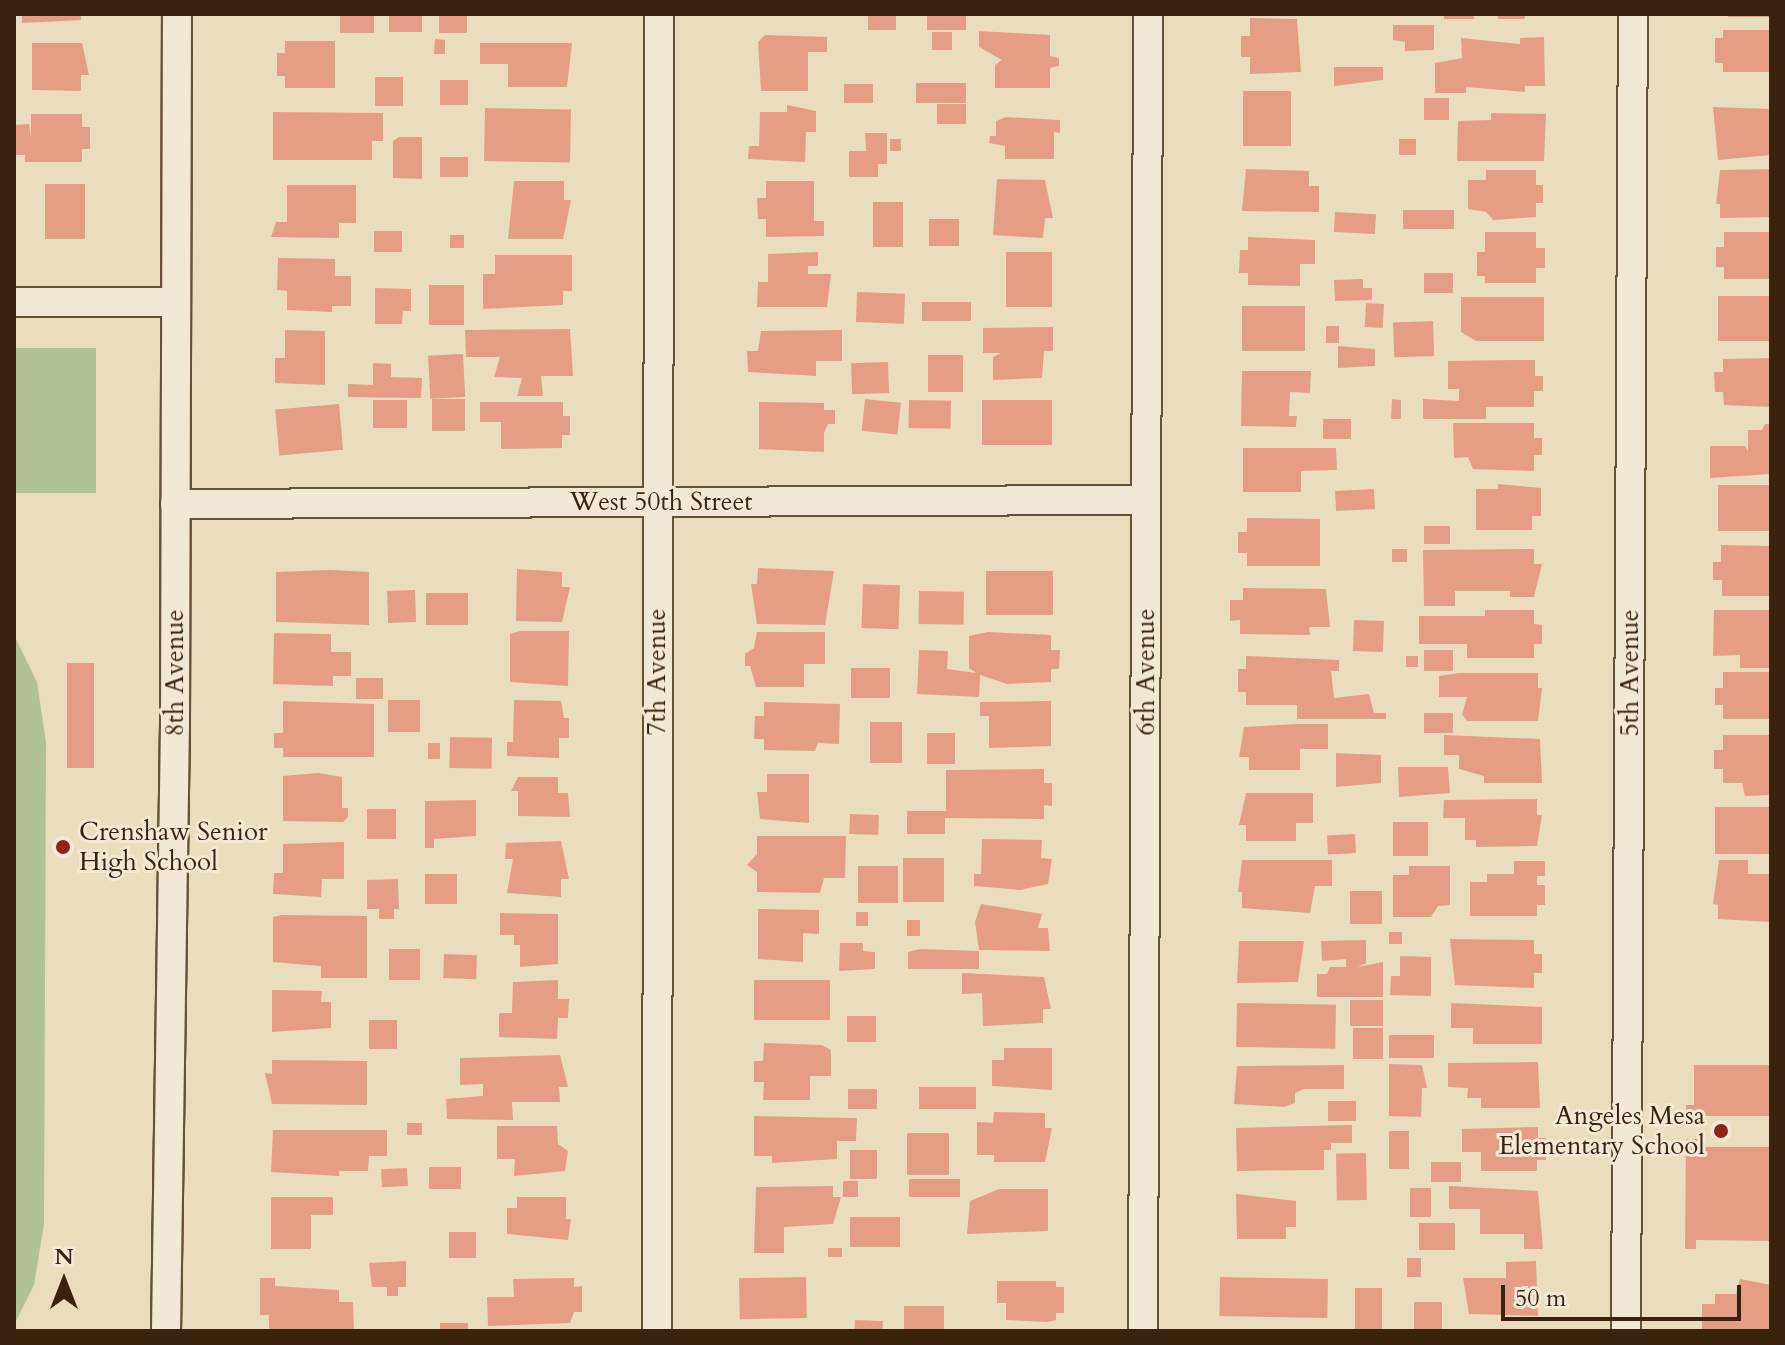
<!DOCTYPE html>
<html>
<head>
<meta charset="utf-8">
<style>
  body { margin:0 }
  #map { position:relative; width:1785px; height:1345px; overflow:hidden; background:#eaddbe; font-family:Cardo,serif }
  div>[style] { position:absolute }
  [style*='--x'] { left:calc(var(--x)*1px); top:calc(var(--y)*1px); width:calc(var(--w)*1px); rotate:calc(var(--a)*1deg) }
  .green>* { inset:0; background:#b0c296; transform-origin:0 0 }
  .building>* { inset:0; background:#e69d85; transform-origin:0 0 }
  .roads { filter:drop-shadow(2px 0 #66523a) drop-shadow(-2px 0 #66523a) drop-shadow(0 2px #66523a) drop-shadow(0 -2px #66523a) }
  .street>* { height:28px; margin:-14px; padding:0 14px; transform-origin:14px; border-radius:14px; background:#f1e9d5 }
  .dots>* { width:22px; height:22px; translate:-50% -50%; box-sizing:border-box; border:4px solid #f1e9d5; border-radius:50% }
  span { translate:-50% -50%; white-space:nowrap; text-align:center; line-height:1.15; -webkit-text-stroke:6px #f1e9d5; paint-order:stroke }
  .street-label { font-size:26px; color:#3a230e }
  .poi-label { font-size:26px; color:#3a230e }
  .left { translate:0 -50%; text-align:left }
  .right { translate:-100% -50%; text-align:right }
  .frame { position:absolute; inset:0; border:16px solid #3a230e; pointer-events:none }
  .north { position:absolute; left:24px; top:1241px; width:80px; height:80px; -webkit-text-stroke:6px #f1e9d5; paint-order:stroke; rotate:0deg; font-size:22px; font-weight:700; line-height:32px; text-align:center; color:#3a230e }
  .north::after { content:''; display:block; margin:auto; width:28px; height:36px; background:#3a230e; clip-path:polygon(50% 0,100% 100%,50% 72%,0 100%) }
  .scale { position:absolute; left:1501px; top:1285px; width:240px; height:36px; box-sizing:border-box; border:4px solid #3a230e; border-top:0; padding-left:10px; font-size:24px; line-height:28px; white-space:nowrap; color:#3a230e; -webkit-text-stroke:6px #f1e9d5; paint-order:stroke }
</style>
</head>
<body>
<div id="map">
  <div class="green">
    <i style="left:96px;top:348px;width:145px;height:82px;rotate:90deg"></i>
    <i style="clip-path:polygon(14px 635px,37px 682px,46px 743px,44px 1224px,34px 1285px,14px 1325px)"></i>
  </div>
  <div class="building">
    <i style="clip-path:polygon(22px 14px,81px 14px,81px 20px,22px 23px)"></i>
    <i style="left:340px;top:14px;width:34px;height:19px"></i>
    <i style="left:389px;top:14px;width:33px;height:18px"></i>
    <i style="left:439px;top:14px;width:28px;height:19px"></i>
    <i style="left:868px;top:14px;width:28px;height:16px"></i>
    <i style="left:927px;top:14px;width:39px;height:16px"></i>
    <i style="left:1444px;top:14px;width:30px;height:5px"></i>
    <i style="left:1498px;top:14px;width:27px;height:5px"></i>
    <i style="left:1728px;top:14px;width:43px;height:3px"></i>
    <i style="clip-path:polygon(1250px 18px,1297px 19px,1301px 72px,1250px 74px,1250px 57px,1241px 57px,1241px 36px,1250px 36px)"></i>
    <i style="clip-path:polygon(1393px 25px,1434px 25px,1434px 50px,1405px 51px,1405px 42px,1393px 40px)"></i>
    <i style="clip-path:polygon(1723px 30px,1771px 30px,1771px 72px,1723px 72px,1723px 63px,1715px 63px,1715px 38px,1723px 38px)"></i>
    <i style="clip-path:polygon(979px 31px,1050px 35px,1050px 56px,1059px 58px,1059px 66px,1050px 68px,1050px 88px,995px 88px,995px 65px,1002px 60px,979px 47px)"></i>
    <i style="left:932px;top:32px;width:20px;height:18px"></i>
    <i style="clip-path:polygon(765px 35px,827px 37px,827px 52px,808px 52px,808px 91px,761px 91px,758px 42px)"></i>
    <i style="clip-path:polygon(1544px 37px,1545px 86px,1525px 86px,1525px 92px,1466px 87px,1466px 93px,1435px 93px,1435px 63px,1462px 58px,1461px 38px,1520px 44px,1520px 38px)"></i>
    <i style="clip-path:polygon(435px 39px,445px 40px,445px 54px,434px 54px)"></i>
    <i style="clip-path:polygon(285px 41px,335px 41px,335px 88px,285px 88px,285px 76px,277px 76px,277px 53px,285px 53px)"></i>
    <i style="clip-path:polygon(32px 43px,82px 43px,89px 75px,81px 75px,81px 91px,32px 90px)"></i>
    <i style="clip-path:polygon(480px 43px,572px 43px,567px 87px,508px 87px,508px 64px,480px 64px)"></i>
    <i style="clip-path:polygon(1334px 67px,1383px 67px,1383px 80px,1334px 86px)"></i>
    <i style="left:375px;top:77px;width:28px;height:29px"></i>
    <i style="left:440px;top:80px;width:28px;height:25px"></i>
    <i style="left:916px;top:83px;width:50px;height:20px"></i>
    <i style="left:844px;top:84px;width:29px;height:19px"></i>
    <i style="left:1243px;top:91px;width:48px;height:55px"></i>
    <i style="left:1424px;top:98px;width:25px;height:22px"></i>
    <i style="left:937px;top:104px;width:29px;height:20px"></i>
    <i style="clip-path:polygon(787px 105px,816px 111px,816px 132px,806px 132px,805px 162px,748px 159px,749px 146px,759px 146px,760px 112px,787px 112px)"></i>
    <i style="clip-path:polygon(1713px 107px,1771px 109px,1771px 155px,1718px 160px)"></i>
    <i style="left:485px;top:108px;width:86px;height:53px;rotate:1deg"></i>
    <i style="clip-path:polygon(273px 112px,383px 113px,383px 141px,372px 141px,372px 160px,273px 160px)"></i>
    <i style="clip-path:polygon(1491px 113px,1546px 114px,1544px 161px,1457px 161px,1458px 121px,1491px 120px)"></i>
    <i style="clip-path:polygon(31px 114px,82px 114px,82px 127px,90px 127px,90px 149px,82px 149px,82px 162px,25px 162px,25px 155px,14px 155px,14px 125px,29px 124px,31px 137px)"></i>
    <i style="clip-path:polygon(1006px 117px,1060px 120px,1060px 133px,1054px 132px,1054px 159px,1005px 159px,1005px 146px,989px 143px,990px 136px,996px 136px,996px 121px)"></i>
    <i style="clip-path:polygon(865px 133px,887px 133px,887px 164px,878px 164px,878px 177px,849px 177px,849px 151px,866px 151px)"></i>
    <i style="clip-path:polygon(399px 137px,422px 137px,422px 179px,393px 178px,393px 141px)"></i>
    <i style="left:890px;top:139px;width:11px;height:12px"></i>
    <i style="left:1416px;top:139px;width:16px;height:17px;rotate:90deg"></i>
    <i style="left:440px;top:157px;width:28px;height:20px"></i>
    <i style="clip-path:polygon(1246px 169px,1309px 171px,1309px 186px,1319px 186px,1319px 212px,1242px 211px)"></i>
    <i style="clip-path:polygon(1771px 169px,1771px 217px,1720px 218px,1720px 204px,1716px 204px,1720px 170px)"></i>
    <i style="clip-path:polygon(1486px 170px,1536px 170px,1536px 185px,1543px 185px,1543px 203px,1536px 203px,1536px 217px,1493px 220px,1486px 212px,1468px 209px,1468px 180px,1486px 180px)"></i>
    <i style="clip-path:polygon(997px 179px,1045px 180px,1053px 218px,1045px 218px,1043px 238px,993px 235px)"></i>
    <i style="clip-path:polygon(514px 181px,564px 181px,564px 200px,571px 200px,563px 239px,508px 239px)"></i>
    <i style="clip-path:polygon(766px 181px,814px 181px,814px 221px,824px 221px,824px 236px,766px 237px,766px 219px,758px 219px,757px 198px,766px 198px)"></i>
    <i style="left:45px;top:184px;width:40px;height:55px"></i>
    <i style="clip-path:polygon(287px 185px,356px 185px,356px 223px,339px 223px,339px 238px,271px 237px,276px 222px,287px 222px)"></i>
    <i style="left:873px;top:202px;width:30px;height:45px"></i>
    <i style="left:1454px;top:210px;width:19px;height:51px;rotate:90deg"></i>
    <i style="left:1335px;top:212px;width:41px;height:20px;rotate:3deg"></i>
    <i style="left:929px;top:219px;width:30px;height:27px"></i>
    <i style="left:374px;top:231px;width:28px;height:21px"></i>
    <i style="clip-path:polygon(1485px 232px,1536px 232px,1536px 248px,1545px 248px,1545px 268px,1536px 268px,1536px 283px,1485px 283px,1485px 276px,1477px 276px,1477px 252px,1485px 252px)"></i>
    <i style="clip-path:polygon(1724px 232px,1771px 232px,1771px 279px,1724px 279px,1724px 267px,1716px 267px,1716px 247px,1724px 247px)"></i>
    <i style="left:450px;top:235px;width:14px;height:13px"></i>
    <i style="clip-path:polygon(1248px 237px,1315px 240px,1315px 264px,1300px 264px,1300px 286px,1248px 285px,1248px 273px,1239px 273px,1240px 250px,1248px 250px)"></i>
    <i style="clip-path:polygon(818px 252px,818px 266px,808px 266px,808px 274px,831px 274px,827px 307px,757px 307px,758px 282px,768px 282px,768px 254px)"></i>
    <i style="left:1006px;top:252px;width:46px;height:55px"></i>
    <i style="clip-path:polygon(495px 255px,572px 255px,572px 291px,563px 291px,563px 305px,483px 309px,483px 274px,495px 274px)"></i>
    <i style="clip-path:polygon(278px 258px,335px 259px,335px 276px,351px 276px,351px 306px,332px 306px,332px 312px,287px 310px,287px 291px,277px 290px)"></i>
    <i style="left:1424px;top:273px;width:29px;height:20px"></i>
    <i style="clip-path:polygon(1363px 279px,1363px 288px,1372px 288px,1372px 300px,1335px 301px,1334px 280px)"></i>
    <i style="left:429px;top:285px;width:35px;height:40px"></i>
    <i style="clip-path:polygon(375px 288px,411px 289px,411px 311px,403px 311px,402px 324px,375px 324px)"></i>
    <i style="left:857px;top:292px;width:48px;height:30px;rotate:2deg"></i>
    <i style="left:1771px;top:296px;width:45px;height:53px;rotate:90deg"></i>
    <i style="clip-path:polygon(1461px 297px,1544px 297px,1544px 341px,1476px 341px,1461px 332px)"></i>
    <i style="left:922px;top:302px;width:49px;height:19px"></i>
    <i style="left:1366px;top:303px;width:18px;height:24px;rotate:3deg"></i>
    <i style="left:1242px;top:306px;width:63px;height:45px"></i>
    <i style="left:1433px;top:321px;width:35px;height:40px;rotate:88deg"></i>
    <i style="left:1326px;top:326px;width:13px;height:17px"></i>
    <i style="clip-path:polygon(1053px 327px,1053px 351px,1044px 351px,1042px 378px,993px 380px,993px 357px,1001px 353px,983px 353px,983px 328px)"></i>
    <i style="clip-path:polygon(570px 329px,573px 376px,541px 376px,543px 396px,517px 396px,522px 378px,494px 377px,500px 357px,466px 357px,465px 330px)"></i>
    <i style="clip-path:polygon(285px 330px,325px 331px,325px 385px,275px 383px,275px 358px,285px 358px)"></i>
    <i style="clip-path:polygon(842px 330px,842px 361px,816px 361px,816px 376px,748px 372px,747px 351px,758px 351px,761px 331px)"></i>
    <i style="clip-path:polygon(1338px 346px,1375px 349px,1375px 366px,1338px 368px)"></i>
    <i style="left:463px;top:354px;width:43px;height:35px;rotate:87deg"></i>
    <i style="left:928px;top:355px;width:35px;height:37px"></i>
    <i style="clip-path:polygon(1771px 358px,1771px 407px,1724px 405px,1723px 392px,1715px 392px,1714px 372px,1723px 372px,1723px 359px)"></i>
    <i style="clip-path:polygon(1513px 360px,1535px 360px,1535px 376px,1543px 376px,1543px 391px,1534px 391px,1534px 407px,1486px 407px,1486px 419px,1423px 419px,1423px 399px,1459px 401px,1459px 389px,1448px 389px,1448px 361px)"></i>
    <i style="left:888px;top:362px;width:31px;height:37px;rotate:88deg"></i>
    <i style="clip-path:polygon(373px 363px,391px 364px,391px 377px,422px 378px,421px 398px,348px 397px,348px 384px,373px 385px)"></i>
    <i style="clip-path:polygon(1242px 371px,1311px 371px,1310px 393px,1290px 392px,1289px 416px,1297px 416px,1296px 427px,1241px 426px)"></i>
    <i style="left:432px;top:399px;width:33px;height:32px"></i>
    <i style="left:865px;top:399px;width:36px;height:32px;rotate:6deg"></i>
    <i style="clip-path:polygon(1392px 399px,1401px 400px,1401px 419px,1391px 419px)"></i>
    <i style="left:373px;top:400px;width:34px;height:28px"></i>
    <i style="left:909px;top:400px;width:42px;height:28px;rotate:1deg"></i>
    <i style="left:982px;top:400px;width:70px;height:45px"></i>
    <i style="clip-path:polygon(480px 402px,563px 402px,563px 416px,570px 416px,570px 435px,562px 435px,562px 448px,501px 449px,501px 422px,480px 422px)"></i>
    <i style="clip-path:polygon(759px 402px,824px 403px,824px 410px,835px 410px,835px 424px,828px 424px,824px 433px,824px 452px,759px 449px)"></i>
    <i style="left:339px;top:404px;width:46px;height:64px;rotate:85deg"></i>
    <i style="left:1323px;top:419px;width:28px;height:20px"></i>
    <i style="clip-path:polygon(1453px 423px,1534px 423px,1534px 438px,1542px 438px,1542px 455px,1534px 455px,1534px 471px,1473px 469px,1468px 457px,1454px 458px)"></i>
    <i style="clip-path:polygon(1765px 424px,1771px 424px,1771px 474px,1710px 478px,1710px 446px,1745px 446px,1748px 451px,1748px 430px,1762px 430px)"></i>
    <i style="clip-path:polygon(1243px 448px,1336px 448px,1337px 470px,1301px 471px,1301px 492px,1243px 492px)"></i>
    <i style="clip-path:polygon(1498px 484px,1541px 488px,1541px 516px,1532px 516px,1532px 530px,1476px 530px,1476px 489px,1498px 489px)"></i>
    <i style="left:1718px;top:485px;width:53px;height:46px"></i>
    <i style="left:1374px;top:489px;width:20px;height:39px;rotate:87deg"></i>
    <i style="clip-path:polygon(1247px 518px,1320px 519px,1320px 566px,1247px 566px,1247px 553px,1238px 553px,1238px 532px,1247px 532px)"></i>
    <i style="left:1424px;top:526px;width:26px;height:18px"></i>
    <i style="clip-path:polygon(1721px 545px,1771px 546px,1771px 596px,1722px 596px,1722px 580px,1713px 580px,1713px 562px,1721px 562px)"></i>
    <i style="left:1392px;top:549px;width:15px;height:13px"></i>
    <i style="clip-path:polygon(1534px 549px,1534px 564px,1542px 564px,1534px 597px,1510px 597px,1510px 591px,1455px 591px,1455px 606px,1424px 606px,1423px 550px)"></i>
    <i style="clip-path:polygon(758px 568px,834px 571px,825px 625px,757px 624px,751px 584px,757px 584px)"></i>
    <i style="clip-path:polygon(517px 569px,562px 572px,562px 587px,570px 587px,562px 622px,516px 621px)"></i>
    <i style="clip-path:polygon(330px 570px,369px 572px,369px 625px,276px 622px,276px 572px)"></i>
    <i style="left:986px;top:571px;width:67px;height:44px"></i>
    <i style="left:863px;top:584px;width:37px;height:44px;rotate:2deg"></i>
    <i style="clip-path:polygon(1243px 588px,1326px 589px,1330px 627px,1309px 627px,1310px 635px,1240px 634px,1240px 620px,1230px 621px,1230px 600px,1243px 600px)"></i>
    <i style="left:415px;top:590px;width:32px;height:28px;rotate:88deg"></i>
    <i style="left:919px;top:591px;width:45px;height:33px;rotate:1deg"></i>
    <i style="left:426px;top:593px;width:42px;height:32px"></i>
    <i style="clip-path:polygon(1485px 610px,1534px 610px,1534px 624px,1542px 625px,1542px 644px,1534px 644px,1534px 658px,1467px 658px,1467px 644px,1419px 644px,1419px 616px,1485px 616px)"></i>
    <i style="clip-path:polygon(1714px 610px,1771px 610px,1769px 668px,1740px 668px,1740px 655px,1713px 656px)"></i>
    <i style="left:1354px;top:620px;width:30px;height:31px;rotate:2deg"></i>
    <i style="clip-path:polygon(520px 631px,569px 631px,568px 686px,510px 682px,510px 634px)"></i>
    <i style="clip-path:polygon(757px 632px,825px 632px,825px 664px,804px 664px,804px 687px,756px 687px,750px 666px,745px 666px,745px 654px,754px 648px)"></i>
    <i style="clip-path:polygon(988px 632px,1051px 635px,1051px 650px,1060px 650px,1059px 669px,1051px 669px,1051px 682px,1007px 684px,980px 675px,979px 697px,917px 694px,919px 650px,948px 651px,947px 669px,976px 673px,969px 668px,969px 636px)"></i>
    <i style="clip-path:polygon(274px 633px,331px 634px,331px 652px,351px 652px,351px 676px,333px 676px,333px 686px,273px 684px)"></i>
    <i style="left:1424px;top:650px;width:29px;height:21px"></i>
    <i style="clip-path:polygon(1246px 656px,1339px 660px,1339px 671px,1331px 671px,1334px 698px,1369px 694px,1374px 713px,1386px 713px,1386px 719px,1297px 719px,1297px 705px,1246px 705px,1246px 692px,1238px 692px,1238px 669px,1246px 669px)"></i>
    <i style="left:1406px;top:656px;width:12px;height:11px"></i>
    <i style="left:67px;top:663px;width:27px;height:105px"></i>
    <i style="left:851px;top:668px;width:39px;height:30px"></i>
    <i style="clip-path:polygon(1723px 672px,1771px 672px,1771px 719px,1723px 719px,1723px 705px,1715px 705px,1715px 688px,1723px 688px)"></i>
    <i style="clip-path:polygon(1459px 673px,1538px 673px,1538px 688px,1542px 688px,1538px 721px,1467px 721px,1462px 714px,1467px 697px,1439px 697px,1439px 676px)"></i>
    <i style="left:356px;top:678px;width:27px;height:21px"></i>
    <i style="left:420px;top:700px;width:32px;height:32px;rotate:90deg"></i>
    <i style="clip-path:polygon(514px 700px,561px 701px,564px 718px,569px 718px,569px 738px,559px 738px,559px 758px,507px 756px,507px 742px,513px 742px)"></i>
    <i style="clip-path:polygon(283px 701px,374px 704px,374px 757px,283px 757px,283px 748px,274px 748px,274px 733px,283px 733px)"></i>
    <i style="clip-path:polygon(1051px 701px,1051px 746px,989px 748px,989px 716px,980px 716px,980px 702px)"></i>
    <i style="clip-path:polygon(764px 702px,840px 704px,839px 744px,818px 743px,815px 751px,764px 750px,764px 739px,754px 739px,755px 716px,764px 716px)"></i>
    <i style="left:1453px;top:713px;width:20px;height:29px;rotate:90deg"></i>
    <i style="left:870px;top:722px;width:32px;height:41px"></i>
    <i style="clip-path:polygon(1299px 724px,1328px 724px,1328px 749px,1300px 749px,1300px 770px,1249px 770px,1249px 757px,1239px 757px,1244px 727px)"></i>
    <i style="left:927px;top:733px;width:28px;height:31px"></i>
    <i style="clip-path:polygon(1444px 735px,1540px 739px,1542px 783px,1484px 783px,1484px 776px,1459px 769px,1459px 755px,1444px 755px)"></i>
    <i style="clip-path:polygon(1723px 735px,1771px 735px,1771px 795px,1745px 796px,1742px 783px,1723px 783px,1723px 769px,1714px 769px,1714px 750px,1723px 750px)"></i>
    <i style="left:450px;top:737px;width:42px;height:31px;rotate:1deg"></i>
    <i style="left:428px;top:743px;width:12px;height:16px"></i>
    <i style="clip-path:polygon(1336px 753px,1381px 755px,1381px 783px,1336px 787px)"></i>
    <i style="clip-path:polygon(1398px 767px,1448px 767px,1450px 793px,1399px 797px)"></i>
    <i style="clip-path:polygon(1044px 769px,1044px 783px,1052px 783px,1052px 806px,1044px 805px,1044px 819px,945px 818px,945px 834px,907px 834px,907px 811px,946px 811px,946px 770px)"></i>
    <i style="clip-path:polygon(318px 773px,342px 777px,342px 808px,348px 808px,348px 817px,343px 822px,283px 821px,283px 776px)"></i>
    <i style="clip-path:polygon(767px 774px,809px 774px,809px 823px,760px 819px,757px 792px,767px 792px)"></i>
    <i style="clip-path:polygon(518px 777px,558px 777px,558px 793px,568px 793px,570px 817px,518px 816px,518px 791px,511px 791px)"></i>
    <i style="clip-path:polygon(1246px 793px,1313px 793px,1313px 823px,1296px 823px,1296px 841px,1246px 841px,1246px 825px,1239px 825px)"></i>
    <i style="clip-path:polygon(1537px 799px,1537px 815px,1542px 815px,1537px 846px,1476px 847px,1476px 840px,1465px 840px,1465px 818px,1443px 818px,1444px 800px)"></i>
    <i style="clip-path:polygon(476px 800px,476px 836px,434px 839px,434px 848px,425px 848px,425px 801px)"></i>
    <i style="left:1715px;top:807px;width:56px;height:47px"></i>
    <i style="left:367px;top:809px;width:29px;height:30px"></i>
    <i style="left:850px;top:814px;width:29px;height:20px;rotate:2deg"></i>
    <i style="left:1393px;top:822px;width:35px;height:34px"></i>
    <i style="left:1355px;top:834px;width:19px;height:28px;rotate:87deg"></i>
    <i style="clip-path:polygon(757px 836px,846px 836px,845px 878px,824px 878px,820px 893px,757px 892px,757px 872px,747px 865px,757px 854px)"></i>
    <i style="clip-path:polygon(982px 839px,1042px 840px,1041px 858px,1052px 859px,1048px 884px,1020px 890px,974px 886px,974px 874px,981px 874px)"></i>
    <i style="clip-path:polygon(561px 841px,569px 879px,561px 879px,561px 897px,507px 893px,513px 859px,505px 859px,506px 843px)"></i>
    <i style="clip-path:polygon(344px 842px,344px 879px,322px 879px,321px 897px,273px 894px,274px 873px,283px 873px,283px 844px)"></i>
    <i style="left:903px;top:858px;width:41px;height:44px"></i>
    <i style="clip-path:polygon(1242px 860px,1332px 860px,1332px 886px,1315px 886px,1310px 913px,1242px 908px,1242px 892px,1238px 892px)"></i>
    <i style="clip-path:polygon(1719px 860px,1748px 860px,1748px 874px,1771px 874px,1771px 922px,1718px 919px,1718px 905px,1713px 904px)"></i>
    <i style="clip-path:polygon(1514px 861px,1545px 861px,1545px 876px,1537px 876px,1537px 885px,1545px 885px,1545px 905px,1537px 905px,1537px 916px,1470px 916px,1470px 882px,1487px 882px,1487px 874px,1514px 874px)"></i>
    <i style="left:858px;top:866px;width:40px;height:37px"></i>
    <i style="clip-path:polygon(1409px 866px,1450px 866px,1450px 905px,1438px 906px,1431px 917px,1393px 917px,1393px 875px,1409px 875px)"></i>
    <i style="left:425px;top:874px;width:32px;height:30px"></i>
    <i style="clip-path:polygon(398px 879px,399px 909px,394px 909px,394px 919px,379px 919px,379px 909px,367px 909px,367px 880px)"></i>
    <i style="left:1382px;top:891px;width:33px;height:32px;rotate:90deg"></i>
    <i style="clip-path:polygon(981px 904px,1042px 914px,1038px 928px,1048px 928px,1050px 951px,979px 950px,975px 922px)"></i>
    <i style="clip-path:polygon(758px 909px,819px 910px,819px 934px,803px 933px,803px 962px,758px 959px)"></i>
    <i style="left:868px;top:912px;width:14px;height:12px;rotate:90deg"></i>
    <i style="clip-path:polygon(500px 913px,558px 914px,558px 964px,520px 967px,520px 945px,514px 945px,514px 935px,500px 935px)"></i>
    <i style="clip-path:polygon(282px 915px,367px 916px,367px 978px,321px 978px,321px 966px,273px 962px,273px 917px)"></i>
    <i style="left:907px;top:920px;width:13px;height:16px"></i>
    <i style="left:1389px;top:932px;width:13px;height:12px"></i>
    <i style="clip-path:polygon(1450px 939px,1534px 940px,1534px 954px,1542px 954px,1542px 973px,1534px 973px,1534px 988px,1455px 985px)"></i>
    <i style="clip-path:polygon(1366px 940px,1366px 963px,1358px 967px,1383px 962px,1383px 997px,1317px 997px,1317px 974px,1327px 974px,1330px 967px,1346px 967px,1346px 959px,1322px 961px,1321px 941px)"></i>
    <i style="clip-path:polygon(1239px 941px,1304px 941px,1298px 982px,1237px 983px)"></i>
    <i style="clip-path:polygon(840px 943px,863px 943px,863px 951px,875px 952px,875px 969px,839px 971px)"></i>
    <i style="left:389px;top:949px;width:31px;height:31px"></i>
    <i style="clip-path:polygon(920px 949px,979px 951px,979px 969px,908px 969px,908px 952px)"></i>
    <i style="left:444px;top:954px;width:33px;height:24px;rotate:2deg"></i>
    <i style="clip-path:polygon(1400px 956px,1431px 957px,1431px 996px,1390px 995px,1391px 976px,1400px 976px)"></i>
    <i style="clip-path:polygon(962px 973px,1044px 977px,1051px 1009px,1043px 1009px,1043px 1023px,983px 1026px,982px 993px,962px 994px)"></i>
    <i style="clip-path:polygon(558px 980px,558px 999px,569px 999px,568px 1018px,558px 1018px,557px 1039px,499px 1037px,499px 1013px,512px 1013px,513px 982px)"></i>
    <i style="left:754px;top:980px;width:76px;height:40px"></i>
    <i style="clip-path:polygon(272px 990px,322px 991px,321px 1002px,331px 1002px,331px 1028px,272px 1032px)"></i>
    <i style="left:1383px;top:1000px;width:26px;height:33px;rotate:90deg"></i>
    <i style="left:1237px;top:1003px;width:99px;height:44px;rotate:1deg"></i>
    <i style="clip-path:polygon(1451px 1003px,1542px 1007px,1542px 1044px,1473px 1044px,1473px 1028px,1451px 1028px)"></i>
    <i style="left:847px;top:1016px;width:29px;height:26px"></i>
    <i style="left:397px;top:1020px;width:29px;height:28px;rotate:90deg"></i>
    <i style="left:1353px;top:1028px;width:30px;height:31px"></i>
    <i style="left:1389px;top:1035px;width:45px;height:23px"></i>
    <i style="clip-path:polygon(764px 1043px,822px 1045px,831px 1050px,831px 1076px,810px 1076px,810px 1100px,763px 1100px,764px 1082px,754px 1082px,754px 1061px,763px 1061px)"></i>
    <i style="clip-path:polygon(1004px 1048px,1052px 1048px,1052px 1090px,992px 1086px,992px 1060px,1004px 1060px)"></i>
    <i style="clip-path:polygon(560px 1055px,568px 1087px,559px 1087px,560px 1102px,512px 1102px,513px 1120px,447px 1119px,446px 1099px,483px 1096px,483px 1084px,460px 1085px,460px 1058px)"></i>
    <i style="clip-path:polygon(272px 1060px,367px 1061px,367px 1105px,272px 1104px,265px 1073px,272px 1074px)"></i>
    <i style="clip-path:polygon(1538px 1062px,1540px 1108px,1481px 1108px,1481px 1098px,1467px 1098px,1468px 1088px,1448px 1087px,1448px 1063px)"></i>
    <i style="clip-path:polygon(1389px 1064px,1422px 1065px,1427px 1088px,1422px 1088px,1421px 1117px,1389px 1116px)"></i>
    <i style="clip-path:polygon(1344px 1065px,1344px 1089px,1304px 1089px,1295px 1093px,1295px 1103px,1285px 1107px,1234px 1104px,1237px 1066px)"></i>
    <i style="clip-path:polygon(1694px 1065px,1771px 1065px,1771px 1116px,1686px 1116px,1686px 1105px,1694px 1105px)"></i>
    <i style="left:919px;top:1087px;width:57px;height:22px"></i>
    <i style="left:848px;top:1089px;width:29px;height:20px"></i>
    <i style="left:1328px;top:1101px;width:28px;height:20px"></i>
    <i style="clip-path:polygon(994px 1112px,1045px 1113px,1045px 1128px,1052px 1128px,1045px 1162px,994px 1162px,994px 1155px,977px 1155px,977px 1122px,993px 1123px)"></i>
    <i style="clip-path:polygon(754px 1116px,857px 1118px,856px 1141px,837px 1141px,837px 1159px,772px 1163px,772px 1156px,754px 1156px)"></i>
    <i style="left:407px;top:1123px;width:15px;height:12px"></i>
    <i style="clip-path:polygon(1352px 1125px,1352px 1143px,1331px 1143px,1331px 1150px,1324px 1150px,1324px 1170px,1237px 1171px,1236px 1128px)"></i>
    <i style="clip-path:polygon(497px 1126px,557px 1126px,558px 1144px,568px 1151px,565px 1171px,514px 1176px,515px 1159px,497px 1159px)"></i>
    <i style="clip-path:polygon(1538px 1127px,1538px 1138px,1546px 1138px,1546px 1160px,1537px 1160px,1537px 1171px,1481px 1171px,1481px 1152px,1462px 1152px,1462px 1129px)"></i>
    <i style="clip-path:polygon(273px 1130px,387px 1130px,387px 1156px,369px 1156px,368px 1171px,339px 1171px,339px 1176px,271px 1172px)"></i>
    <i style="left:1389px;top:1131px;width:20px;height:38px"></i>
    <i style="left:907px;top:1133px;width:42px;height:42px"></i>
    <i style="clip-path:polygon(1686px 1139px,1698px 1139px,1698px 1147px,1771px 1147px,1771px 1241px,1696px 1240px,1696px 1249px,1685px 1249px)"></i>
    <i style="left:850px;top:1150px;width:27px;height:29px"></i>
    <i style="left:1366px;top:1153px;width:47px;height:30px;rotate:89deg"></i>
    <i style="left:1431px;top:1162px;width:30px;height:20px"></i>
    <i style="left:429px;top:1167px;width:32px;height:22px"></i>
    <i style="left:407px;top:1168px;width:18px;height:26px;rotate:87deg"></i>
    <i style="left:960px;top:1179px;width:18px;height:51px;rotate:90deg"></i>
    <i style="left:858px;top:1181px;width:16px;height:15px;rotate:90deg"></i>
    <i style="clip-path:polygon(833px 1186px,833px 1197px,841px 1197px,833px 1224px,784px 1227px,784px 1253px,754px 1253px,756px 1187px)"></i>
    <i style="clip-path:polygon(1449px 1186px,1538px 1191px,1543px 1249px,1524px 1249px,1524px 1234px,1480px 1234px,1480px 1209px,1449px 1209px)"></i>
    <i style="left:1410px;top:1188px;width:21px;height:29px"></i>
    <i style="clip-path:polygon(999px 1189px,1048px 1189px,1048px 1231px,967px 1234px,970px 1201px)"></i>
    <i style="clip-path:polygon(1236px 1194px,1296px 1201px,1296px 1227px,1286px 1227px,1286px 1239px,1237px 1239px)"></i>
    <i style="clip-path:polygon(271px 1197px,333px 1197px,333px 1215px,311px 1215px,311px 1249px,271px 1249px)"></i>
    <i style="clip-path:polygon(517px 1197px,566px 1197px,566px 1219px,571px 1219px,568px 1240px,507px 1234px,507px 1208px,517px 1208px)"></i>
    <i style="left:850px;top:1217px;width:50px;height:30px"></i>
    <i style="left:1419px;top:1223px;width:36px;height:27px"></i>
    <i style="left:449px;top:1232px;width:27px;height:26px"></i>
    <i style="left:828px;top:1248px;width:14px;height:9px"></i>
    <i style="left:1407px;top:1258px;width:14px;height:19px"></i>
    <i style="clip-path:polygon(406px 1261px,406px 1287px,398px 1287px,398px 1296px,387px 1296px,387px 1287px,372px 1287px,369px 1263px)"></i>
    <i style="clip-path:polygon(1536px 1261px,1538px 1316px,1469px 1314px,1463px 1278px,1506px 1278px,1506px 1262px)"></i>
    <i style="left:806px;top:1277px;width:41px;height:67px;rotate:89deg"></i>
    <i style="clip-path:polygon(260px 1278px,275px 1278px,275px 1286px,339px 1290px,339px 1302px,353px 1302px,354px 1331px,269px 1331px,269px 1315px,260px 1315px)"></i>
    <i style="clip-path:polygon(574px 1278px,574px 1287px,582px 1286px,582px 1312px,574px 1312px,570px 1323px,488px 1326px,487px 1297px,514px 1297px,513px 1279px)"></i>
    <i style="left:1328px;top:1279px;width:39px;height:108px;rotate:91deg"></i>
    <i style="clip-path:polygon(1740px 1279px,1771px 1285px,1771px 1331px,1702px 1331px,1702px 1304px,1715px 1304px,1715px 1294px,1736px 1294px)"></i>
    <i style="clip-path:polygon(997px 1281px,1056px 1281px,1056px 1287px,1064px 1287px,1064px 1313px,1056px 1313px,1056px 1320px,1048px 1322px,1006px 1320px,1006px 1303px,997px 1303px)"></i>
    <i style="left:1382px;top:1288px;width:41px;height:27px;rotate:90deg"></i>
    <i style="left:1414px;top:1302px;width:28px;height:28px"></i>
    <i style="left:904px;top:1306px;width:40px;height:25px"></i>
    <i style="left:855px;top:1320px;width:28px;height:11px;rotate:2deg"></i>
    <i style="left:440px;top:1323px;width:28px;height:8px"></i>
  </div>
  <div class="roads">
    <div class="street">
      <i style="--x:14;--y:302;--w:162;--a:0"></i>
      <i style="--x:175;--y:504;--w:971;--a:-0.24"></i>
      <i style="--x:166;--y:1331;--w:609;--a:-89.15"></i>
      <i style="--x:175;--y:722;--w:708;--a:-89.84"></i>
      <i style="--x:657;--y:1331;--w:1317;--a:-89.91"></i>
      <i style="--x:1143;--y:1331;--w:1317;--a:-89.78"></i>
      <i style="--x:1626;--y:1331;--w:1317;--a:-89.7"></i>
    </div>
  </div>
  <div class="dots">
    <i style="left:63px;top:847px;background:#8f2418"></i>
    <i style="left:1721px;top:1131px;background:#8f2418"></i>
  </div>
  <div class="street-label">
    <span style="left:661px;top:502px">West 50th Street</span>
    <span style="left:657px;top:672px;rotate:-90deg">7th Avenue</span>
    <span style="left:1146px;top:672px;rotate:-90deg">6th Avenue</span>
    <span style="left:175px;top:673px;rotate:-90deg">8th Avenue</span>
    <span style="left:1630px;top:673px;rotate:-90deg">5th Avenue</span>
  </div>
  <div class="poi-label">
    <span class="left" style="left:79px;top:847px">Crenshaw Senior<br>High School</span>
    <span class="right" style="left:1705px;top:1131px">Angeles Mesa<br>Elementary School</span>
  </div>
  <div class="frame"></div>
  <div class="north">N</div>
  <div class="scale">50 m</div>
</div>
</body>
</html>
